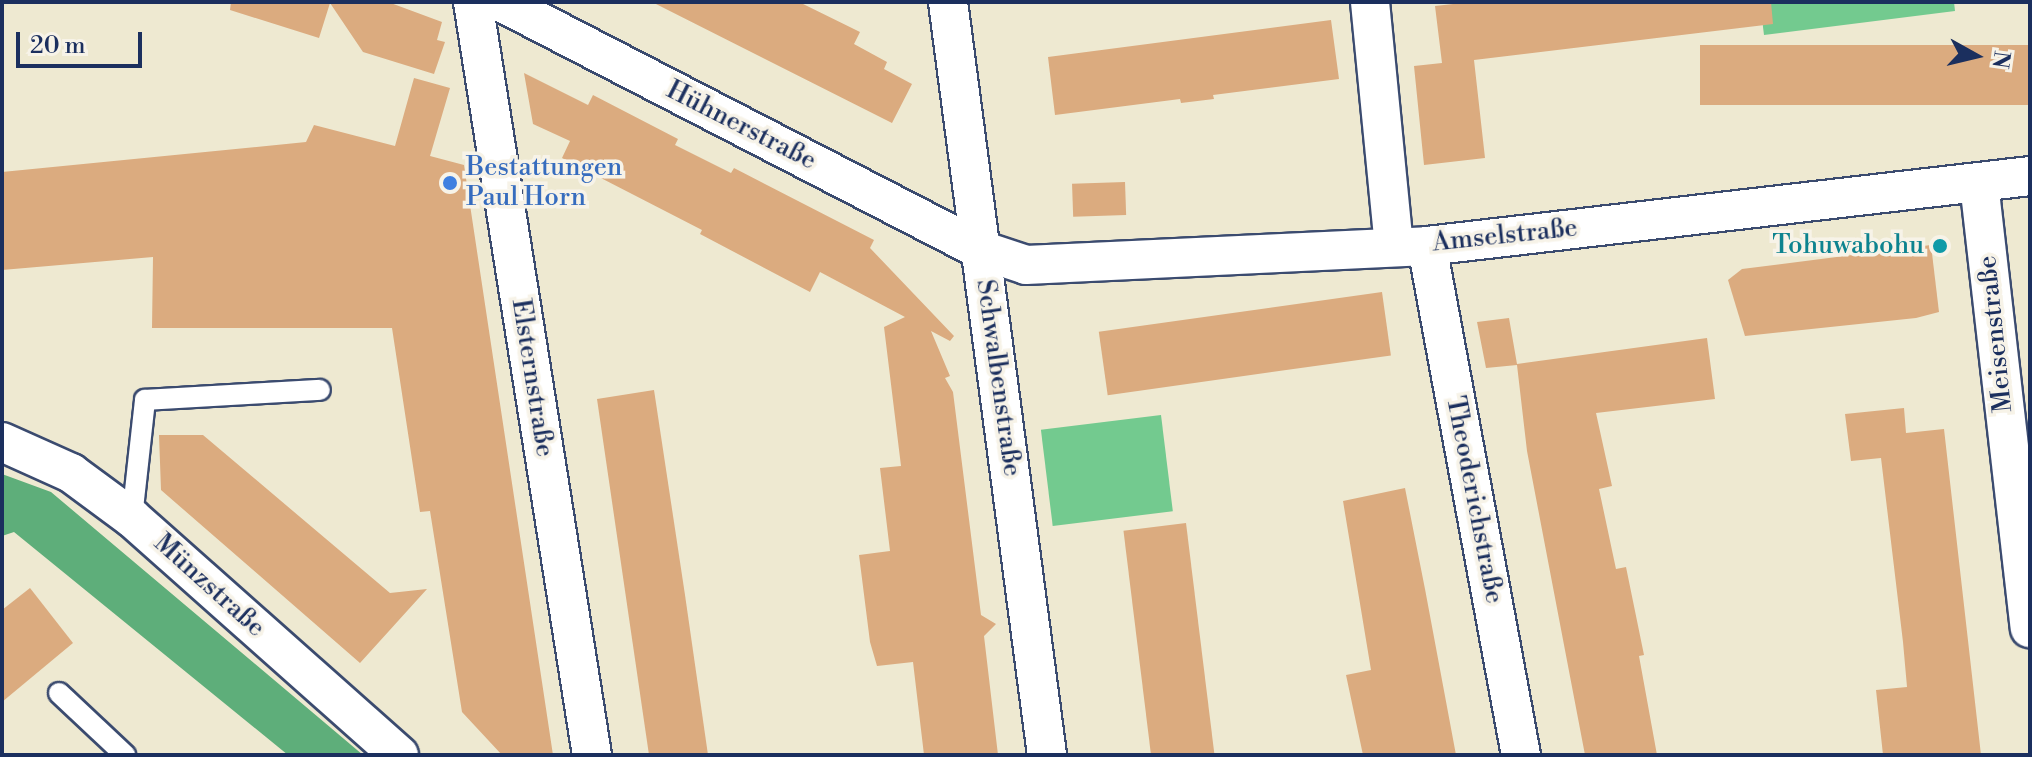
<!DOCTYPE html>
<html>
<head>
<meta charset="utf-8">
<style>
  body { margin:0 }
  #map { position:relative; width:2032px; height:757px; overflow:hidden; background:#eee9d1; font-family:"Libre Bodoni",serif }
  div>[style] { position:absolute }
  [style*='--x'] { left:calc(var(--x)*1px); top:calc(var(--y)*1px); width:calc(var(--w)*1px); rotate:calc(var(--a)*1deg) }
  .green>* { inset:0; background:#73ca8f; transform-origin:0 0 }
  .forest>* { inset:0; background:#5eae7a }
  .building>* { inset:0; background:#dbab7f; transform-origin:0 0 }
  .roads { filter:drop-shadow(2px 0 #3b4b6f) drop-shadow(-2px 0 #3b4b6f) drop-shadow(0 2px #3b4b6f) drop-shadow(0 -2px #3b4b6f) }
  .lane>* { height:20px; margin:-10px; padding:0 10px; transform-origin:10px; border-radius:10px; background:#fff }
  .street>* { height:38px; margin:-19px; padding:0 19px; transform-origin:19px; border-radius:19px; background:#fff }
  .dots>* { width:22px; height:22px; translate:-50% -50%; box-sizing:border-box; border:4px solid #f7f3e8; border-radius:50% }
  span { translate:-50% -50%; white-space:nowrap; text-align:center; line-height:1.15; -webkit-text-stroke:7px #f7f3e8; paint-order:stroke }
  .street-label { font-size:26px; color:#1b2f5e }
  .shop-label { font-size:26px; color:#366cbe }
  .left { translate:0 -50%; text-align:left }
  .culture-label { font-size:26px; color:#0d838f }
  .right { translate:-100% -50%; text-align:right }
  .frame { position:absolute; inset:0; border:4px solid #1b2f5e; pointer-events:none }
  .north { position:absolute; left:1936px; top:16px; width:80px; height:80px; -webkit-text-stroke:6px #f7f3e8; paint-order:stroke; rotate:98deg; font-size:22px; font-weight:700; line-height:32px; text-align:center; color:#1b2f5e }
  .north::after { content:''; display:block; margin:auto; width:28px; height:36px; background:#1b2f5e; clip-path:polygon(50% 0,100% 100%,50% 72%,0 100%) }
  .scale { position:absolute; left:16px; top:32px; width:126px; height:36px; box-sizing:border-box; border:4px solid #1b2f5e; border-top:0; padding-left:10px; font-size:24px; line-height:28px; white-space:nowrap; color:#1b2f5e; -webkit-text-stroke:6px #f7f3e8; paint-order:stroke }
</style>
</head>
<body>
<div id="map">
  <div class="green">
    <i style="clip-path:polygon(1760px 2px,1954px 2px,1955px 11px,1764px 35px)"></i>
    <i style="left:1161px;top:415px;width:97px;height:121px;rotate:83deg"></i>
  </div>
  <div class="forest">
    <i style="clip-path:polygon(2px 474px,51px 492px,363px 755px,288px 755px,14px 532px,2px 536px)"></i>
  </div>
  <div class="building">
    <i style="clip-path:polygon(231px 2px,388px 2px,442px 22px,437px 40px,445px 42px,434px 74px,363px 52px,330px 3px,319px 38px,230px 10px)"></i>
    <i style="clip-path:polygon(652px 2px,799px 2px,860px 32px,854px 44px,887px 62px,884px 69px,912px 84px,892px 123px)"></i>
    <i style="clip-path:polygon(1471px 2px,1771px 2px,1773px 24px,1474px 60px,1485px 158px,1424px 165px,1414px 66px,1442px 63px,1435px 6px)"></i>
    <i style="clip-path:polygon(1331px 20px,1339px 79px,1213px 95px,1214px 99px,1181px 103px,1180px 99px,1055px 115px,1048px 57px)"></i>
    <i style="left:2030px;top:45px;width:60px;height:330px;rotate:90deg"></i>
    <i style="clip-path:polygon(524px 73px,588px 105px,593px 95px,678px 139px,675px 145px,731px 173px,734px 168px,874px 240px,870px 248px,954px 336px,950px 341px,931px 331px,950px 376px,945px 378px,953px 392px,981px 615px,996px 624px,984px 636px,998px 755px,924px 755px,913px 662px,877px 666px,870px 642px,859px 555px,890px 551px,880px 468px,901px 466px,884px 327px,905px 317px,820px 272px,810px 292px,700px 234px,702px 230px,562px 158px,570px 141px,533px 124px)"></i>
    <i style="clip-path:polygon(414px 78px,450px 88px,430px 156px,464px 165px,553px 755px,502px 755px,462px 712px,430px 511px,420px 512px,392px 328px,152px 328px,153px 257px,2px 270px,2px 172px,306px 142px,314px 125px,395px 146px)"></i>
    <i style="left:1125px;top:182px;width:33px;height:53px;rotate:88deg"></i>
    <i style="clip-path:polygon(1931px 245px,1939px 312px,1916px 318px,1745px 336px,1728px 280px,1742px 269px)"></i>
    <i style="left:1382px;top:292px;width:64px;height:286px;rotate:82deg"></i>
    <i style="clip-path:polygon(1509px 318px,1517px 364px,1707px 338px,1715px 399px,1596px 413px,1612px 486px,1599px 489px,1616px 569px,1626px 567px,1644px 655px,1639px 656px,1657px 755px,1585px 755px,1527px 451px,1517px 365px,1486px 368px,1477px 322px)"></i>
    <i style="clip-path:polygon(654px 390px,685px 595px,708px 755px,649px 755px,597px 399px)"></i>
    <i style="clip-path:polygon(1904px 408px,1906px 433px,1944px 429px,1981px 755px,1883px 755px,1876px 690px,1907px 687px,1903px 642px,1881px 458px,1851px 461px,1845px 414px)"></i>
    <i style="clip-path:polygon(159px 435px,203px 435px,390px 593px,427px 589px,360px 663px,161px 490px)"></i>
    <i style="clip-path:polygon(1405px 488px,1425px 589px,1456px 755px,1363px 755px,1346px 675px,1371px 670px,1343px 501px)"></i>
    <i style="left:1186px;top:523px;width:234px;height:63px;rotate:83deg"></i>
    <i style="clip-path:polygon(30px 588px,73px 643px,2px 702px,2px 610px)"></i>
  </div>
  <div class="roads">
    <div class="lane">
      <i style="--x:132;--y:518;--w:119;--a:-83.7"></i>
      <i style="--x:145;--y:400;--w:175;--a:-3.3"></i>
      <i style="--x:59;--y:693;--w:91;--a:43.2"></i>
    </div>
    <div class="street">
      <i style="--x:473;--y:2;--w:762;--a:81.02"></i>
      <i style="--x:501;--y:2;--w:540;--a:27.32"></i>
      <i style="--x:981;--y:250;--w:47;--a:18.4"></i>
      <i style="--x:1026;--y:265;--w:401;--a:-2.7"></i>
      <i style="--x:1427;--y:246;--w:607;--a:-6.62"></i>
      <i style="--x:948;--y:2;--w:759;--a:82.51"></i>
      <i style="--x:1370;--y:2;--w:246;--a:84.4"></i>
      <i style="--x:1979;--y:183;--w:448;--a:83.5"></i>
      <i style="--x:1427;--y:246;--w:518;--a:79.54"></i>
      <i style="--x:2;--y:442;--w:76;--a:24.2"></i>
      <i style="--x:71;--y:473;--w:76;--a:36.4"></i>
      <i style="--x:132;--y:518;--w:357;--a:41.6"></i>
    </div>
  </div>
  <div class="dots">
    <i style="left:450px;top:183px;background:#3f7fe0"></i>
    <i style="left:1940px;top:246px;background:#0f9aa8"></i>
  </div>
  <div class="street-label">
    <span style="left:741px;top:126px;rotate:27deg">Hühnerstraße</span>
    <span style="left:1505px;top:236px;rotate:-6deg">Amselstraße</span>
    <span style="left:1996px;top:334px;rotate:-96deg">Meisenstraße</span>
    <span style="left:532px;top:378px;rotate:81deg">Elsternstraße</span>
    <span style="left:998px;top:378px;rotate:82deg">Schwalbenstraße</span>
    <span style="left:1474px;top:500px;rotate:79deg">Theoderichstraße</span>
    <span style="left:209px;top:586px;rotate:42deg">Münzstraße</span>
  </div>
  <div class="shop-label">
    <span class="left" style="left:466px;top:183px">Bestattungen<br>Paul Horn</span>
  </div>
  <div class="culture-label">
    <span class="right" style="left:1924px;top:246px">Tohuwabohu</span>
  </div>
  <div class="frame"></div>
  <div class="north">N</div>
  <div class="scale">20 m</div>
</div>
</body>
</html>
